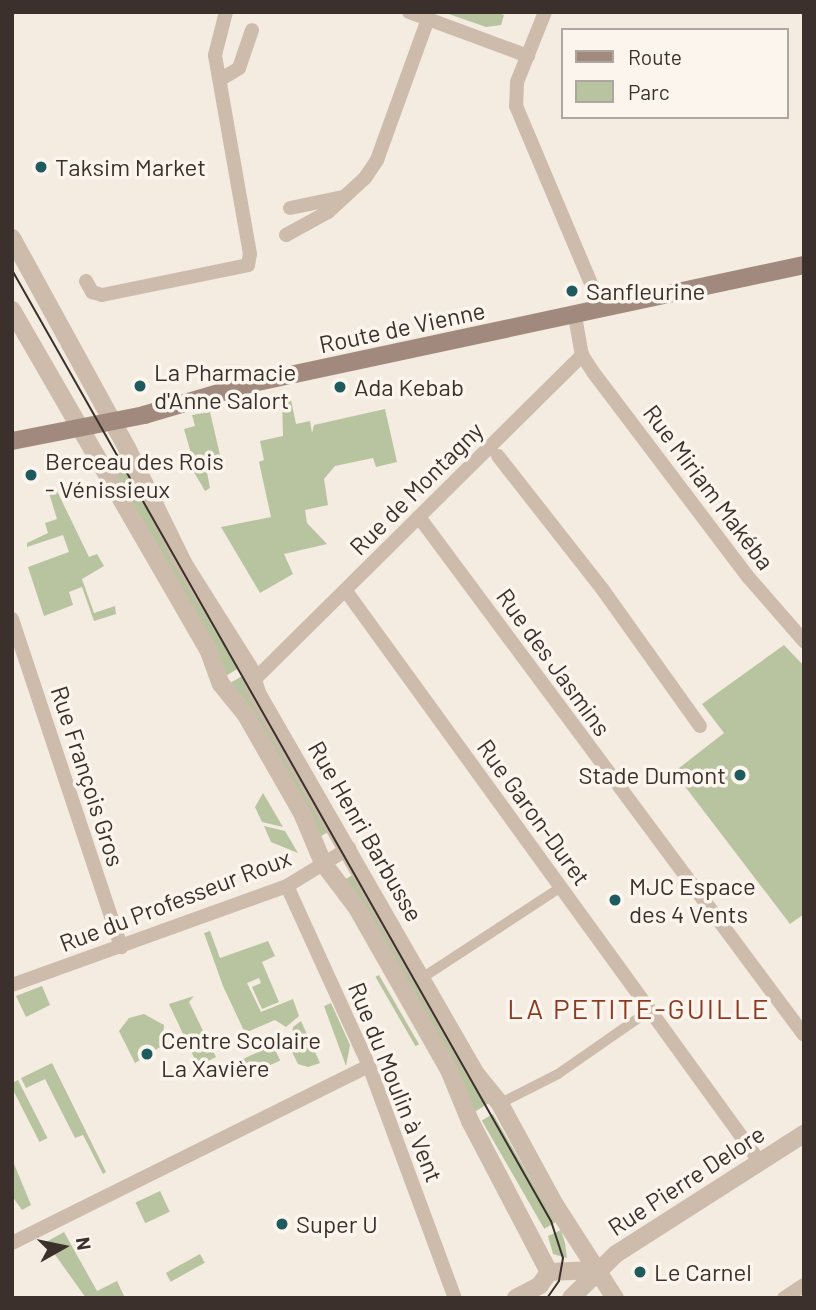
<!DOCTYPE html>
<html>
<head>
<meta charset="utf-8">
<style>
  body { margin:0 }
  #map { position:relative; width:816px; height:1310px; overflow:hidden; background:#f4ebe1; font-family:Barlow,sans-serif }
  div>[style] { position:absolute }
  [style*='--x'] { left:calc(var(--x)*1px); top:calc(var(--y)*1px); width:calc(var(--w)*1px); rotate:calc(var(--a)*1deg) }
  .green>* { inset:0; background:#b8c4a0; transform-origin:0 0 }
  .pedestrian>* { height:10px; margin:-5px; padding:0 5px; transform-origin:5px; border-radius:5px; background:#cdbbac }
  .minor>* { height:14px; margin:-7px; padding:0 7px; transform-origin:7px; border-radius:7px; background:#cdbbac }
  .tertiary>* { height:18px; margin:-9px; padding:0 9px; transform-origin:9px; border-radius:9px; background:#cdbbac }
  .secondary>* { height:18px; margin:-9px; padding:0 9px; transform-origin:9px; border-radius:9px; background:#a18a7d }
  .tram>* { height:2px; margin:-1px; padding:0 1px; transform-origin:1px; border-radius:1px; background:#3b302b }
  .dots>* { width:19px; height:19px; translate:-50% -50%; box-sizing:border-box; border:4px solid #fbf5ee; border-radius:50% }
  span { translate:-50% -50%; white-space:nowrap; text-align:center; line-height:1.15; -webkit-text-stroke:7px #fbf5ee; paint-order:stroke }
  .poi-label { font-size:24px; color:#3b302b }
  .left { translate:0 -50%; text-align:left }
  .right { translate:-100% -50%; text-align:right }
  .street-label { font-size:24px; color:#3b302b }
  .quarter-label { font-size:28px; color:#8c3b22; letter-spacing:2px }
  .frame { position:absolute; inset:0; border:14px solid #3b302b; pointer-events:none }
  .legend { position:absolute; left:561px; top:28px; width:228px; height:91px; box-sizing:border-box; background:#fbf5ee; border:2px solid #aea6a0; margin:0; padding:9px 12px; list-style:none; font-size:21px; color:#3b302b }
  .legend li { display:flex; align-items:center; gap:14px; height:35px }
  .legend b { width:35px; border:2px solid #aea6a0 }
  .north { position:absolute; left:28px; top:1212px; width:70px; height:70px; -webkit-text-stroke:5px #fbf5ee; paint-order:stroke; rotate:81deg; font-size:19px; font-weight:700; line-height:28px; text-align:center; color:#3b302b }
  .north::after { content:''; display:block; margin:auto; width:24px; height:32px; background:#3b302b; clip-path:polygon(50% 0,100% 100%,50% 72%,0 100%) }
</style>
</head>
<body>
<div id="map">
  <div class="green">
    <i style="clip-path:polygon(443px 12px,495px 12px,504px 15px,501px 25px,486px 27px)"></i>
    <i style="clip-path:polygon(290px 395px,296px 424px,310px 421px,312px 433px,314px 425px,385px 409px,397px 462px,376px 467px,373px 458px,335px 466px,324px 479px,328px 505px,305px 510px,307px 523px,327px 544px,284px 554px,293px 574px,260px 593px,221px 527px,271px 517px,259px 462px,264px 460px,260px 441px,283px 436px,282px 396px)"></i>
    <i style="clip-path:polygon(210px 412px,220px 455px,210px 457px,212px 465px,206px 467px,210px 488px,205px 491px,188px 462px,193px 460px,184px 429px,195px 426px,192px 415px)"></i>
    <i style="clip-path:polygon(123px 453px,150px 515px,239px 668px,224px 677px,101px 458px)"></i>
    <i style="clip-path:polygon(57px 491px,89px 557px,97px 554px,104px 566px,82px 579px,94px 613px,115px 606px,116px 614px,94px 621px,82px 587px,69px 592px,73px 605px,44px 616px,28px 567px,69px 552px,63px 535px,27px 547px,27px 543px,48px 533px,45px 523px,57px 519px,49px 493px)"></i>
    <i style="clip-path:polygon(784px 645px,804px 666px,804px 914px,790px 924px,674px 772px,724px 733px,702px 704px)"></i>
    <i style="left:246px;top:674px;width:178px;height:17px;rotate:61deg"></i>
    <i style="clip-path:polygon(263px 793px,283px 827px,262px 822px,255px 807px)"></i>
    <i style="clip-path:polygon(264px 826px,285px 831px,298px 853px,271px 842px)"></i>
    <i style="clip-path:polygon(358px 872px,492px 1101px,473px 1113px,342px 881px)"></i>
    <i style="clip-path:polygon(210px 931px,220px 958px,268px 941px,275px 956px,262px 962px,279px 1002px,262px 1009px,252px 987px,261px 983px,259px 978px,247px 983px,261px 1012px,293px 999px,299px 1016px,286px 1027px,275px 1020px,245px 1033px,223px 986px,204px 933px)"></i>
    <i style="left:379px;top:975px;width:80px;height:4px;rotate:60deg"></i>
    <i style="clip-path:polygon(42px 986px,50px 1005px,26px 1017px,16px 996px)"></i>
    <i style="clip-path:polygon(194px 996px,189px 1002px,216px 1057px,198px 1066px,169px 1004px)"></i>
    <i style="clip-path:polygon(331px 1003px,350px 1045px,346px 1066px,324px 1006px)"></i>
    <i style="clip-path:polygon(144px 1014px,164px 1025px,163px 1038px,160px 1047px,135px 1063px,119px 1031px,129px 1018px)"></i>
    <i style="clip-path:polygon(301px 1021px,320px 1063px,308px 1067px,298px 1064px,291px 1050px,293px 1027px)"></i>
    <i style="left:273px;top:1045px;width:17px;height:42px;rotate:65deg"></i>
    <i style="clip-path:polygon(52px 1063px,106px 1172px,103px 1174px,83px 1135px,75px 1138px,45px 1079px,26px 1088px,21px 1078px)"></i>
    <i style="left:18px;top:1080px;width:65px;height:9px;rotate:63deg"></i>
    <i style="left:493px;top:1114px;width:125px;height:13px;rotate:60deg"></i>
    <i style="clip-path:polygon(12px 1159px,31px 1205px,22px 1210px,12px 1196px)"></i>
    <i style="left:160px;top:1191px;width:23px;height:27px;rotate:65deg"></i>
    <i style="clip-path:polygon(561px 1230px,565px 1243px,567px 1258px,553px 1254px,548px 1236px)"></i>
    <i style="clip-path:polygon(64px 1232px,97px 1291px,117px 1281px,125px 1298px,86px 1298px,46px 1242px)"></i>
    <i style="left:200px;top:1254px;width:10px;height:39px;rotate:61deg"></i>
  </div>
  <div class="pedestrian">
    <i style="--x:422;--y:978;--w:166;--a:-33.2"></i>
    <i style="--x:505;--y:1101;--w:59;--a:-27"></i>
    <i style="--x:558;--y:1074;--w:112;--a:-34.8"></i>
  </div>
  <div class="minor">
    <i style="--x:409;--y:12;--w:127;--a:20.3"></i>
    <i style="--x:545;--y:12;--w:75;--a:111.8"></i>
    <i style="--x:517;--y:82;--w:24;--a:92"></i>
    <i style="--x:516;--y:106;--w:221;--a:67.1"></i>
    <i style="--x:221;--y:79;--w:21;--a:-31"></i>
    <i style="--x:239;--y:68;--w:40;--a:-71.1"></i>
    <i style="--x:290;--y:208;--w:54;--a:-11.7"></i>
    <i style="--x:286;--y:235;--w:48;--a:-28.7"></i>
    <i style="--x:328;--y:212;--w:50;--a:-42.6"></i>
    <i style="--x:365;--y:178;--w:22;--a:-56"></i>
    <i style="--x:377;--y:160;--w:150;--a:-70.1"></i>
    <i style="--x:86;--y:281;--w:13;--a:61"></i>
    <i style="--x:92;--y:292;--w:10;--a:17"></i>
    <i style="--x:102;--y:295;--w:149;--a:-11.6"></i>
    <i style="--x:248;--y:265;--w:11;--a:-80"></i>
    <i style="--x:250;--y:254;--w:202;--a:-100"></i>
    <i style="--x:215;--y:55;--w:44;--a:-75.7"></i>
    <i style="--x:575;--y:316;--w:40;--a:80"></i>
    <i style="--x:582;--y:355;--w:20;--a:57"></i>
    <i style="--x:593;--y:372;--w:258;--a:52.9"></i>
    <i style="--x:749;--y:578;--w:84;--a:48.9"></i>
    <i style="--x:498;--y:456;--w:170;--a:51.9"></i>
    <i style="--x:603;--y:590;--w:167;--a:54.5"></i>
    <i style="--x:419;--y:517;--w:645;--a:53.38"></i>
    <i style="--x:346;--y:591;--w:705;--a:54.06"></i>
    <i style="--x:12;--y:619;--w:346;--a:71.6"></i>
    <i style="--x:254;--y:680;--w:462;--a:-44.7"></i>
    <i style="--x:287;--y:886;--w:198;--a:65.5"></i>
    <i style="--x:369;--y:1066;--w:247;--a:69.7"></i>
    <i style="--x:12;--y:985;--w:292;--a:-19.8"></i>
    <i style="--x:287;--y:886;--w:73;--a:-31.5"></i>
    <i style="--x:12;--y:1243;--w:398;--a:-26.4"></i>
    <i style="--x:784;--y:1298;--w:24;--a:-33"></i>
  </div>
  <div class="tertiary">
    <i style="--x:12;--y:238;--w:239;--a:61.3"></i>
    <i style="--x:127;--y:448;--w:128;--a:64"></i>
    <i style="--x:183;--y:563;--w:124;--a:57.8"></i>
    <i style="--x:249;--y:668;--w:28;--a:72"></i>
    <i style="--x:258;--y:695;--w:437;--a:60.1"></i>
    <i style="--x:476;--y:1074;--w:38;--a:51"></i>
    <i style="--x:500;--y:1104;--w:115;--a:61.4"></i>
    <i style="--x:555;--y:1205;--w:111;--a:57.2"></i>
    <i style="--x:12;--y:310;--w:392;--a:60"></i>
    <i style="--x:208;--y:649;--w:37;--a:70"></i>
    <i style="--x:221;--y:684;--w:40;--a:51"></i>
    <i style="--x:246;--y:715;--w:113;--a:60.3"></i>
    <i style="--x:302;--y:813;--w:54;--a:67.2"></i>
    <i style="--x:323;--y:863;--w:56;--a:52.9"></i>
    <i style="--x:357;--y:908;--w:186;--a:60.4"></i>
    <i style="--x:449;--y:1070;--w:55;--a:67.6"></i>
    <i style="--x:470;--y:1121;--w:170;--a:62.4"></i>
    <i style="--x:549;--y:1272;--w:46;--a:-2.5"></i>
    <i style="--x:516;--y:1298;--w:27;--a:-28"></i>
    <i style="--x:540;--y:1285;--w:16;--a:-55"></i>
    <i style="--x:571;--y:1298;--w:63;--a:-44.4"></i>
    <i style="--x:616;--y:1254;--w:223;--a:-32.6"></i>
  </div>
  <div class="secondary">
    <i style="--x:12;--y:441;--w:135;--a:-11.1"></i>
    <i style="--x:144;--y:415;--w:114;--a:-16.4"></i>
    <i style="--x:253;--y:383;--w:563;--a:-12.09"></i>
  </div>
  <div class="tram">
    <i style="--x:12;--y:270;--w:1093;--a:60.46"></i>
    <i style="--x:551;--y:1221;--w:39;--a:72"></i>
    <i style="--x:563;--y:1258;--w:23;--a:100"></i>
    <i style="--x:559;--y:1281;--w:21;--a:125"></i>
  </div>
  <div class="dots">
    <i style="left:41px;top:167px;background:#1f5a5e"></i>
    <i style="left:572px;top:291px;background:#1f5a5e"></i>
    <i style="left:140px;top:386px;background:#1f5a5e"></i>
    <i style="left:340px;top:387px;background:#1f5a5e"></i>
    <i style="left:31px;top:475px;background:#1f5a5e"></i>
    <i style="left:740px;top:775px;background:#1f5a5e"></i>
    <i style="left:615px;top:900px;background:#1f5a5e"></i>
    <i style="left:147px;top:1054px;background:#1f5a5e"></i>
    <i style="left:282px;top:1224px;background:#1f5a5e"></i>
    <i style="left:640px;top:1272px;background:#1f5a5e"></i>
  </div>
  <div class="poi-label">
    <span class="left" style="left:55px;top:167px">Taksim Market</span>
    <span class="left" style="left:586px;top:291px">Sanfleurine</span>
    <span class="left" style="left:154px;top:386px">La Pharmacie<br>d'Anne Salort</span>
    <span class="left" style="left:354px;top:387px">Ada Kebab</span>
    <span class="left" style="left:45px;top:475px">Berceau des Rois<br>- Vénissieux</span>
    <span class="right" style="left:726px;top:775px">Stade Dumont</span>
    <span class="left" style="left:629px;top:900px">MJC Espace<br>des 4 Vents</span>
    <span class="left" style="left:161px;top:1054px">Centre Scolaire<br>La Xavière</span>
    <span class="left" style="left:296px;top:1224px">Super U</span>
    <span class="left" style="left:654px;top:1272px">Le Carnel</span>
  </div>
  <div class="street-label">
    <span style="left:402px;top:327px;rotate:-12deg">Route de Vienne</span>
    <span style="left:709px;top:487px;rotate:53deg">Rue Miriam Makéba</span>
    <span style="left:416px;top:488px;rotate:-45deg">Rue de Montagny</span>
    <span style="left:554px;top:662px;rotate:54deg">Rue des Jasmins</span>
    <span style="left:88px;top:776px;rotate:72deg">Rue François Gros</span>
    <span style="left:534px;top:812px;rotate:54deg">Rue Garon-Duret</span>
    <span style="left:366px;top:831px;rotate:60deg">Rue Henri Barbusse</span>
    <span style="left:175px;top:900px;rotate:-21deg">Rue du Professeur Roux</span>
    <span style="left:396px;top:1082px;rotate:68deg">Rue du Moulin à Vent</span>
    <span style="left:686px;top:1180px;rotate:-33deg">Rue Pierre Delore</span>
  </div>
  <div class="quarter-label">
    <span style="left:639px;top:1008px">LA PETITE-GUILLE</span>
  </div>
  <div class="frame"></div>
  <ul class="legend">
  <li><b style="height:9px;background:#a18a7d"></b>Route</li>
  <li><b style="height:19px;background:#b8c4a0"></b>Parc</li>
  </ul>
  <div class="north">N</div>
</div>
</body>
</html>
